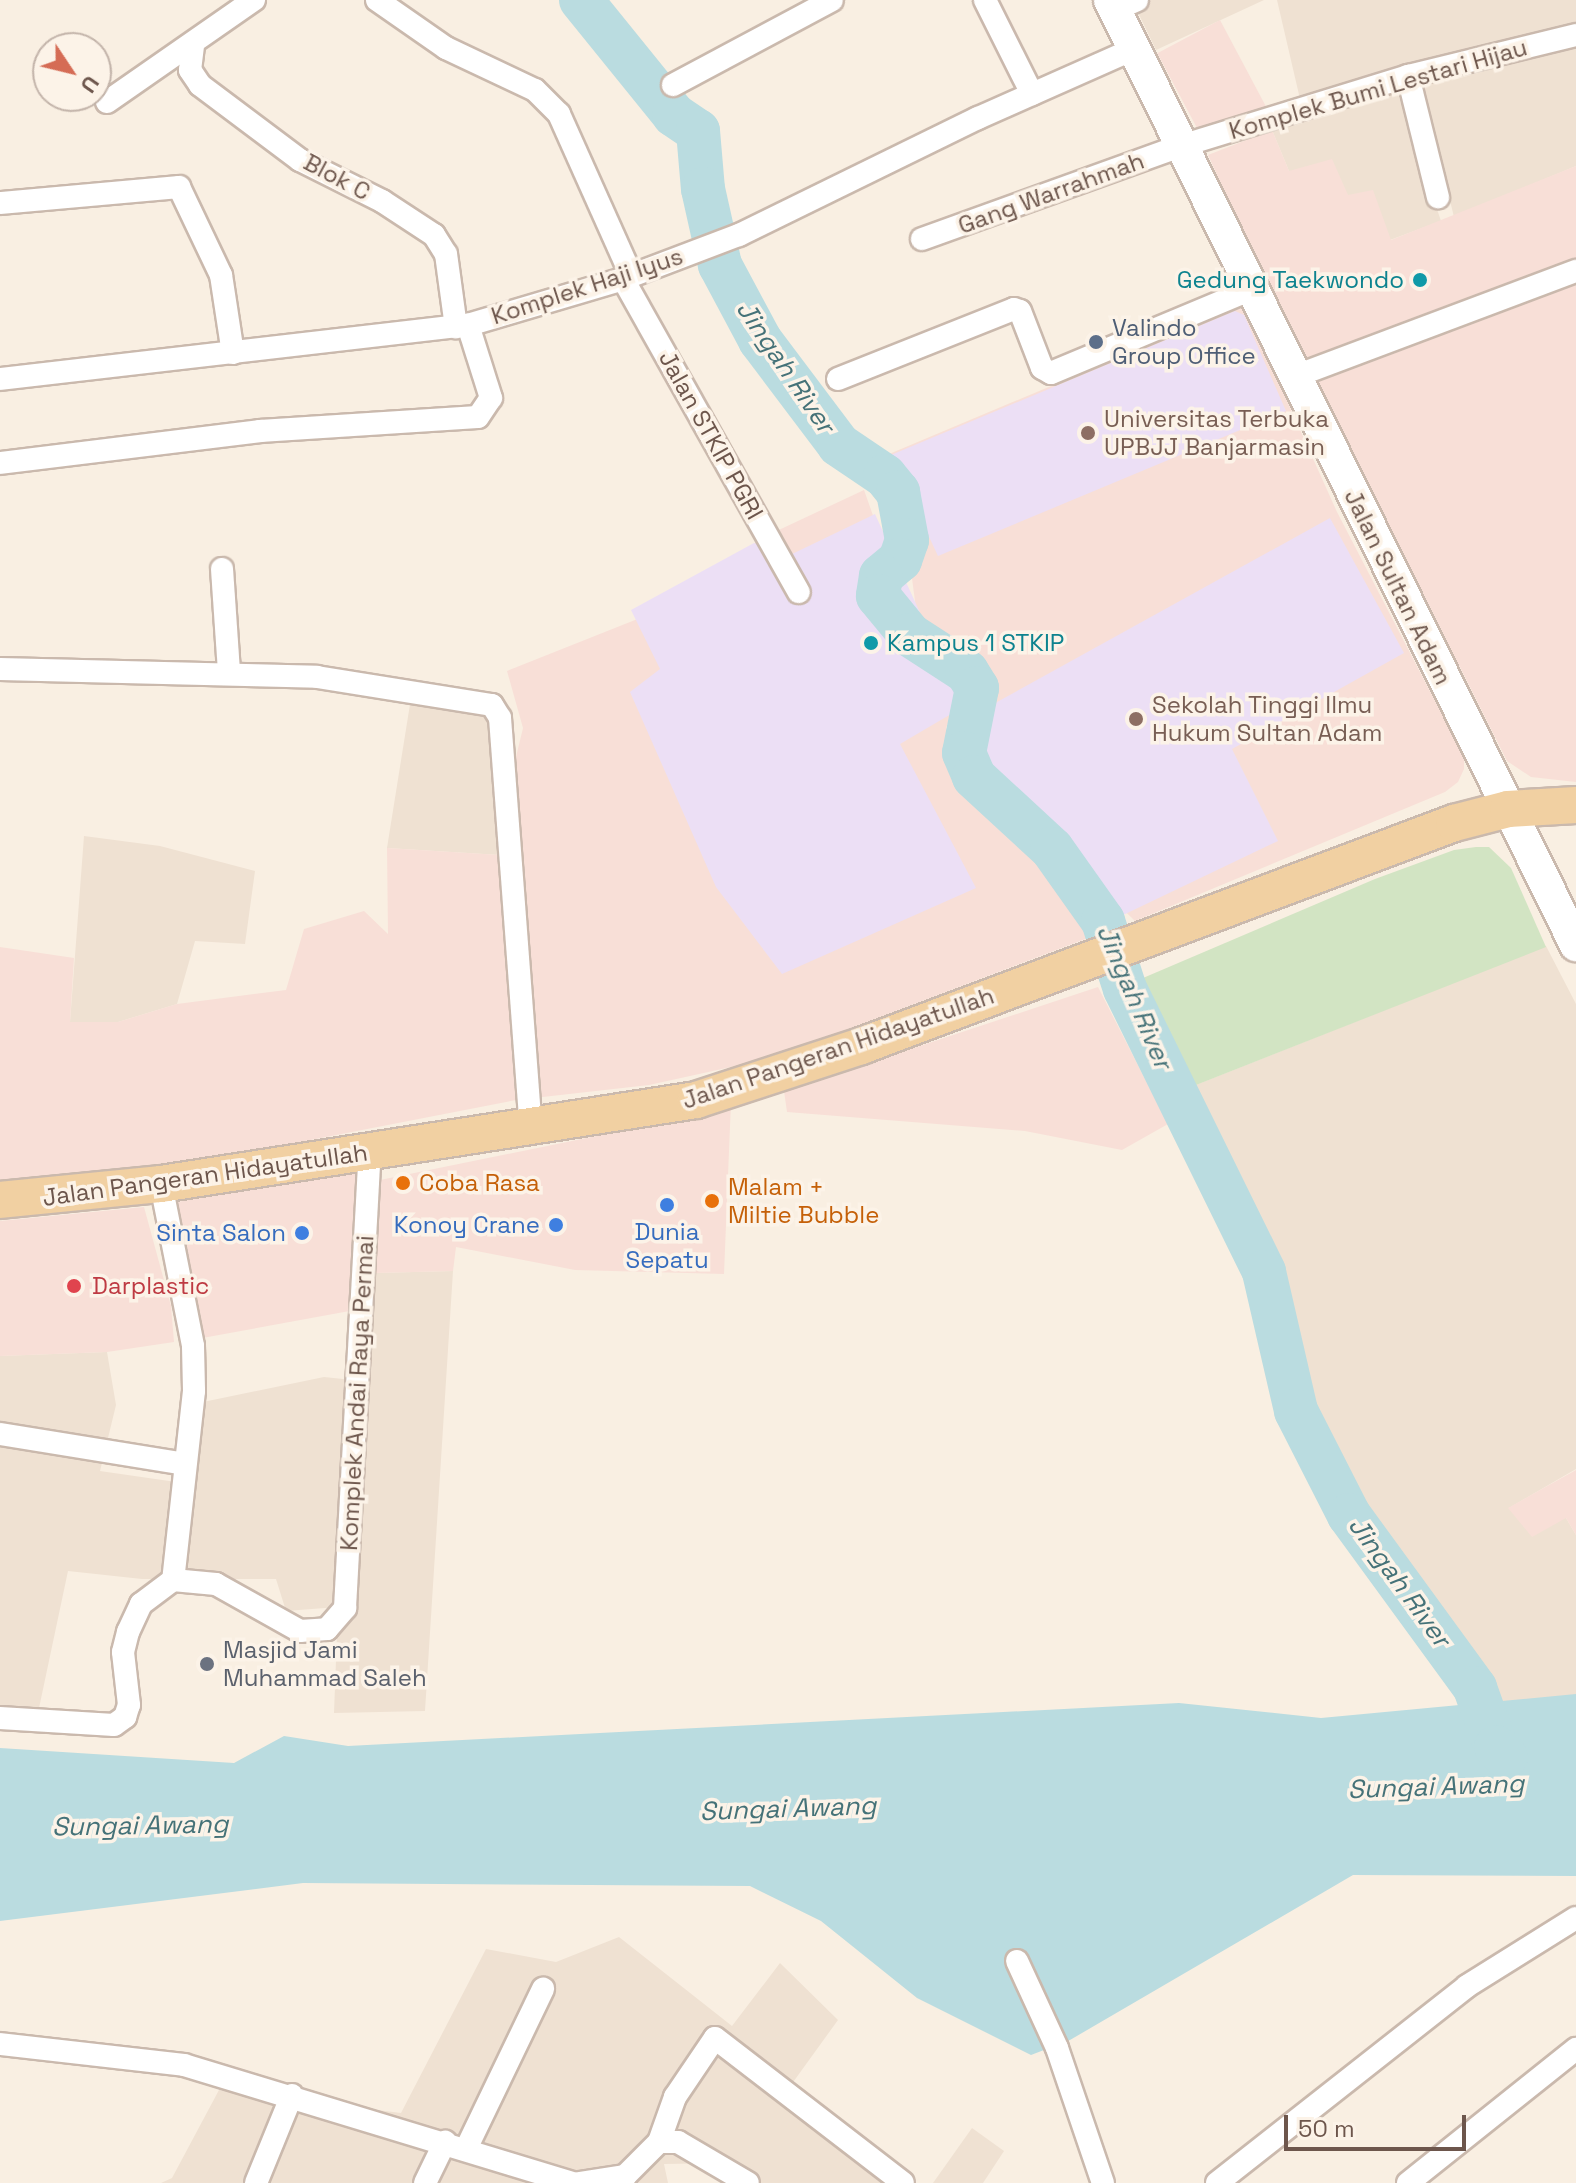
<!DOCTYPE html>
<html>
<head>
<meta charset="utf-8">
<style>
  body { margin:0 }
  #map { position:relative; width:1576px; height:2183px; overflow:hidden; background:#f9efe2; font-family:"Space Grotesk",sans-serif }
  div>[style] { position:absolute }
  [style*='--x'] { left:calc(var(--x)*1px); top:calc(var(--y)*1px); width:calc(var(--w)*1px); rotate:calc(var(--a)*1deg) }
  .residential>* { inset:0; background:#efe1d2 }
  .commercial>* { inset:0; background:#f8dfd7; transform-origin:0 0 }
  .education>* { inset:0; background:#ecdff5 }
  .green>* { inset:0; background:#d2e4c3 }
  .water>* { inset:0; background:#badce0 }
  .river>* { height:44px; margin:-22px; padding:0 22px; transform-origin:22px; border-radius:22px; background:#badce0 }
  .roads { filter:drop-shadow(2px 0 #cab9ad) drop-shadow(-2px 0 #cab9ad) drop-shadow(0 2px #cab9ad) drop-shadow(0 -2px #cab9ad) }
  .street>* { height:22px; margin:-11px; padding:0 11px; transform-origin:11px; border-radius:11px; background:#fff }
  .secondary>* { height:32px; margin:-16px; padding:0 16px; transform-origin:16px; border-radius:16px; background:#fff }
  .primary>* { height:36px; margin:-18px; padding:0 18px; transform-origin:18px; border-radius:18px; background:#f1d0a2 }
  .dots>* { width:22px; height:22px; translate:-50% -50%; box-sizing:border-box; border:4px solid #fcf3e8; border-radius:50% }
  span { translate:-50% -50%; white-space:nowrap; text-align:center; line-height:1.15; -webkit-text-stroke:7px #fcf3e8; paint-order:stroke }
  .street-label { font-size:24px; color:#6d564c }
  .culture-label { font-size:24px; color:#0d838f }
  .right { translate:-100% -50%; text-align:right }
  .left { translate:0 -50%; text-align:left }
  .service-label { font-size:24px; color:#4e5e75 }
  .education-label { font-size:24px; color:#785e54 }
  .food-label { font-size:24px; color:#c56008 }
  .shop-label { font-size:24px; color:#366cbe }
  .health-label { font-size:24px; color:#be3a42 }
  .worship-label { font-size:24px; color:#5b616d }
  .water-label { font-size:26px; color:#457278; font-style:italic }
  .north { position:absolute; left:32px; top:32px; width:80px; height:80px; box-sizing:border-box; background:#fcf3e8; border:2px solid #c3b4aa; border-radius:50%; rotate:125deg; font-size:22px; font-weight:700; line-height:32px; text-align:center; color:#6d564c }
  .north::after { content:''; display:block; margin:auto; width:28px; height:36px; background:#d56c55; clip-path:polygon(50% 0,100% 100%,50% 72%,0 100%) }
  .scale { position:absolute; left:1284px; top:2115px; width:182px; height:36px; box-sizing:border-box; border:4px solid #6d564c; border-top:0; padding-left:10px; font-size:24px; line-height:28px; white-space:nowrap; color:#6d564c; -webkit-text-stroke:6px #fcf3e8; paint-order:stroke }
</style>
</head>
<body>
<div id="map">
  <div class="residential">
    <i style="clip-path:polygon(1132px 0,1264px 0,1156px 50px)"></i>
    <i style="clip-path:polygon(1277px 0,1576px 0,1576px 32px,1300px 99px)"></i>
    <i style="clip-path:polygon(1576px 48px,1576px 166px,1454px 217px,1421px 82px)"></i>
    <i style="clip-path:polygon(1396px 88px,1441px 221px,1390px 240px,1348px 195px,1289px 171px,1272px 130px)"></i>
    <i style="clip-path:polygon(411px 698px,488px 705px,500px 855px,387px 848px)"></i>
    <i style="clip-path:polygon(84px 836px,160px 846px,255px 871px,245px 944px,195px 941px,177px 1004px,118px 1022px,70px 1022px)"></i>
    <i style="clip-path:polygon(1546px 946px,1576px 1004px,1576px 1469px,1509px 1508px,1566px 1518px,1576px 1535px,1576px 1749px,1487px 1717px,1489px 1684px,1407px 1567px,1343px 1494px,1315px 1439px,1280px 1275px,1188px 1088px)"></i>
    <i style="clip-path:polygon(453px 1271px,425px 1711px,334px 1713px,338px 1607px,286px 1611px,276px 1579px,142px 1579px,68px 1571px,35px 1727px,0 1728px,0 1356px,107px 1352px,116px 1405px,100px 1471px,176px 1482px,203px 1402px,324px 1377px,362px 1381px,375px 1273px)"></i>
    <i style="clip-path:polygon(619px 1937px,732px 2026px,780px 1963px,838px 2020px,791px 2085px,910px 2183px,749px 2183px,724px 2163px,664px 2164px,668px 2183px,161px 2183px,172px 2178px,219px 2090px,401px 2113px,486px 1949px,556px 1962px)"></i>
    <i style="clip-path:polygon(972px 2128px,1004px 2151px,983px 2183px,933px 2183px)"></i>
  </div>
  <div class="commercial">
    <i style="left:1220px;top:20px;width:99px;height:71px;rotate:62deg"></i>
    <i style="clip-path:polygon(1272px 130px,1289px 171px,1332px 159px,1348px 195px,1373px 190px,1391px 240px,1576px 166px,1576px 782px,1531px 777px,1507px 761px,1251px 250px,1208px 155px)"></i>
    <i style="clip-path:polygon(1239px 307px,1248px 314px,1337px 512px,1464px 757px,1464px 769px,1458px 782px,1445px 792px,1135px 921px,993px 783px,971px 752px,984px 715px,984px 674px,917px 616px,911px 571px,919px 536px,882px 457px)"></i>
    <i style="clip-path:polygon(864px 490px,922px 654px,953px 664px,964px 684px,946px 728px,1004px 810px,1036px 837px,1091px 917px,1096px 935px,772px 1058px,649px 1085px,516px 1100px,89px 1183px,0 1188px,0 947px,74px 958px,70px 1022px,118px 1022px,177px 1004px,286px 990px,304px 929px,364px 911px,388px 934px,387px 848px,500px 855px,519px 845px,516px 757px,523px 728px,507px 671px,635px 620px,766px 536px)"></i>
    <i style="clip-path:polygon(1098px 987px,1168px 1124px,1122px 1150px,1025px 1131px,787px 1112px,784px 1091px)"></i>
    <i style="clip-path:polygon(731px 1102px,724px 1274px,575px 1270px,456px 1247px,453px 1271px,375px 1273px,380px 1180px,665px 1122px)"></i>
    <i style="clip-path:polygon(352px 1172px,361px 1179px,355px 1310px,197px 1339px,177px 1202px)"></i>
    <i style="clip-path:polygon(144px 1207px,171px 1306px,174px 1342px,107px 1352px,0 1356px,0 1221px)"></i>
    <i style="clip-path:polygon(1576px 1470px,1576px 1535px,1566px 1518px,1532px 1537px,1508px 1508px)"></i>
  </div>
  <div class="education">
    <i style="clip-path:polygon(1235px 311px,1244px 315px,1286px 411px,938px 556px,891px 455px)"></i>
    <i style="clip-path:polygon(875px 514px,963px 707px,900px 744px,976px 888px,782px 974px,716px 887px,630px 692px,660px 669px,631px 610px,754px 543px,788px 556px)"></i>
    <i style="clip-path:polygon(1330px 518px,1404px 653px,1232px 749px,1278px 841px,1119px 917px,994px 772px,972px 736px,997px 702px)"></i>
  </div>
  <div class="green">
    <i style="clip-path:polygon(1476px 847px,1489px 847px,1511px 868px,1546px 947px,1196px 1085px,1143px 978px,1375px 879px,1454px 850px)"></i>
  </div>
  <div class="water">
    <i style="clip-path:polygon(1576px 1694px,1576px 1876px,1353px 1875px,1070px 2040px,1031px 2055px,917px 1998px,821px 1921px,750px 1886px,303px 1883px,0 1921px,0 1748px,234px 1763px,284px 1736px,348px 1746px,1179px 1703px,1321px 1718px)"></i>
  </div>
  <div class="river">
    <i style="--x:581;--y:0;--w:148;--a:51"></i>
    <i style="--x:674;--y:115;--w:29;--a:34"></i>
    <i style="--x:698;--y:131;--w:58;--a:85.1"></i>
    <i style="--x:703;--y:189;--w:78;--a:77.4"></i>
    <i style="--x:720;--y:265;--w:85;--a:61.9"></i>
    <i style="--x:760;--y:340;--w:131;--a:53"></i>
    <i style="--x:839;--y:445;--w:55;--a:34"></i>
    <i style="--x:885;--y:476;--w:21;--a:51"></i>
    <i style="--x:898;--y:492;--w:49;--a:79.4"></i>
    <i style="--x:907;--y:540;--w:21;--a:109"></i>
    <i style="--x:900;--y:560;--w:25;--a:140"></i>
    <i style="--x:881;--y:576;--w:20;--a:99"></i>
    <i style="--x:878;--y:596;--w:50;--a:50.6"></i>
    <i style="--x:910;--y:635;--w:68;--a:33"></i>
    <i style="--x:967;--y:672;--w:19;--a:58"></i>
    <i style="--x:977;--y:688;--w:66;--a:101.3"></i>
    <i style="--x:964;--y:753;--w:26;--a:67"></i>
    <i style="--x:974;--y:777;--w:106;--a:42.7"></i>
    <i style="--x:1052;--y:849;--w:88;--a:54.7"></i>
    <i style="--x:1103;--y:921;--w:71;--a:72.1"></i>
    <i style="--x:1125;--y:989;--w:315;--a:63.8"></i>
    <i style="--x:1264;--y:1272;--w:143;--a:77"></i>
    <i style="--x:1296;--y:1411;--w:117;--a:63"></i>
    <i style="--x:1349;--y:1515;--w:214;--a:53.9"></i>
    <i style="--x:1475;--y:1688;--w:63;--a:70.4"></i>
    <i style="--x:1496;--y:1747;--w:14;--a:45"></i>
  </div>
  <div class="roads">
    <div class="street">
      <i style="--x:377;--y:0;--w:84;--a:34.8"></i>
      <i style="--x:446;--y:48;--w:98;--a:25.3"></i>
      <i style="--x:535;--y:90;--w:34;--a:45"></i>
      <i style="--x:559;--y:114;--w:176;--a:65.9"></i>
      <i style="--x:985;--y:0;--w:105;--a:63.4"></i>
      <i style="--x:1115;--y:10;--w:24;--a:-24"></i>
      <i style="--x:193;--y:46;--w:24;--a:97"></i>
      <i style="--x:190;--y:70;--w:18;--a:56"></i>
      <i style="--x:200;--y:85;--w:125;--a:36.9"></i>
      <i style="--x:300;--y:160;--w:92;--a:26.6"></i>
      <i style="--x:382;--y:201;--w:62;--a:33.2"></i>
      <i style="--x:434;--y:235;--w:22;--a:58"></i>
      <i style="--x:446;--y:254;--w:74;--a:82.2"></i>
      <i style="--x:1408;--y:76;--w:125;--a:76.1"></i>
      <i style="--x:673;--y:85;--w:180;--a:-28.1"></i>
      <i style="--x:107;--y:102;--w:179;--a:-34.8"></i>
      <i style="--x:0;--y:203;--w:180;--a:-5.1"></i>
      <i style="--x:179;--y:187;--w:98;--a:64.5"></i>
      <i style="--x:221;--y:275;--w:79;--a:81.3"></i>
      <i style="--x:922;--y:239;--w:275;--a:-19.8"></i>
      <i style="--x:1181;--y:146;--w:238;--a:-17.1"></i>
      <i style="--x:1408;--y:76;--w:173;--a:-13.7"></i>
      <i style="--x:623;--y:279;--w:359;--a:60.7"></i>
      <i style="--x:1296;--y:376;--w:299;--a:-20.6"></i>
      <i style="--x:0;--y:379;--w:471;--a:-6.6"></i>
      <i style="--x:468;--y:325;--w:162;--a:-16.5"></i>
      <i style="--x:623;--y:279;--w:124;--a:-20.8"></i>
      <i style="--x:739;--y:235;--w:266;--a:-26.1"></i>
      <i style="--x:978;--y:118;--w:171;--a:-23.9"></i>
      <i style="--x:838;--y:379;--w:189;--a:-21.7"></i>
      <i style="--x:1014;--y:309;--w:6;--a:18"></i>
      <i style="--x:1020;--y:311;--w:61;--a:68.9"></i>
      <i style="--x:1042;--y:368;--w:10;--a:29"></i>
      <i style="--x:1051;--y:373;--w:218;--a:-22.7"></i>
      <i style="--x:0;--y:463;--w:262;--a:-7"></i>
      <i style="--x:260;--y:431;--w:218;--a:-3.7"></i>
      <i style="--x:478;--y:417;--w:23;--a:-56"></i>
      <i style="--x:491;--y:398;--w:77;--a:-107.5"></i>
      <i style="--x:222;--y:569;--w:103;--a:86.1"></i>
      <i style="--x:0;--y:669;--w:317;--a:1.4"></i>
      <i style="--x:317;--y:677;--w:177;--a:9.1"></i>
      <i style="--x:492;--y:705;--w:15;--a:58"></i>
      <i style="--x:500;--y:718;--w:409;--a:85.7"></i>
      <i style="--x:161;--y:1184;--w:165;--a:78.8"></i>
      <i style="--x:193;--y:1346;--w:45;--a:88.7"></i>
      <i style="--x:194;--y:1391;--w:190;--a:96.3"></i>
      <i style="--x:0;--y:1434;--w:187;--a:9.2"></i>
      <i style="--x:0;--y:1718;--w:114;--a:3.5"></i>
      <i style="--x:114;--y:1725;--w:14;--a:-36"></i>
      <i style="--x:125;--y:1717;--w:13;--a:-72"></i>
      <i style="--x:129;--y:1705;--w:53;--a:-96.5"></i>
      <i style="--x:123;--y:1652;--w:21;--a:-76"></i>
      <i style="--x:128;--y:1632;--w:31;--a:-65"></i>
      <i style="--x:141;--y:1604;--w:40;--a:-37"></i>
      <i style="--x:173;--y:1580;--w:43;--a:5.3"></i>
      <i style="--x:216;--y:1584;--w:96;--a:29.2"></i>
      <i style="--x:300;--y:1631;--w:27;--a:-4"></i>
      <i style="--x:327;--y:1629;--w:28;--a:-49"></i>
      <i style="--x:345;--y:1608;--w:457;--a:-86.9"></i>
      <i style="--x:1017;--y:1961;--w:96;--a:65.3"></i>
      <i style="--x:1057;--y:2048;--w:143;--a:71.2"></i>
      <i style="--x:0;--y:2044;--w:185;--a:6.5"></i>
      <i style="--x:184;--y:2065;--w:407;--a:16.9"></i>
      <i style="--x:659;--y:2142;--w:19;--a:0"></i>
      <i style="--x:678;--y:2142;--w:81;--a:30.4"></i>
      <i style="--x:466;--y:2149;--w:178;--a:-64.3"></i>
      <i style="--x:256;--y:2183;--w:95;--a:-67.8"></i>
      <i style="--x:425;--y:2183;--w:46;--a:-64"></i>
      <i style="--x:579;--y:2183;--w:47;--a:-8.7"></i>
      <i style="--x:625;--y:2176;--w:48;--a:-45"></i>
      <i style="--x:659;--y:2142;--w:48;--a:-70.4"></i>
      <i style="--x:675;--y:2097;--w:71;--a:-55.9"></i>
      <i style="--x:715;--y:2038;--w:237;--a:37.6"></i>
      <i style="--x:1217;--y:2183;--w:318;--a:-38.2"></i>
      <i style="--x:1467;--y:1986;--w:128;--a:-32"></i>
      <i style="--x:1408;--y:2183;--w:215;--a:-38.6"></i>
    </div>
    <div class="secondary">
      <i style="--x:1110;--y:0;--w:1054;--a:63.75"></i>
    </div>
    <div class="primary">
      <i style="--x:0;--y:1200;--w:162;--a:-5.7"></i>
      <i style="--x:161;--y:1184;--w:542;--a:-8.92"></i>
      <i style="--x:696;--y:1100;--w:174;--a:-18.1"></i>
      <i style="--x:861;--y:1046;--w:634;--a:-20.61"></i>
      <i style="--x:1454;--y:823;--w:56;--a:-14.5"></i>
      <i style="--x:1508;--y:809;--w:68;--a:-3.4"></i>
    </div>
  </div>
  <div class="dots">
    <i style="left:1420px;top:280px;background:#0f9aa8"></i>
    <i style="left:1096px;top:342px;background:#5c6f8a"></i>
    <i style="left:1088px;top:433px;background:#8d6e63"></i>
    <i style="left:871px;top:643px;background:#0f9aa8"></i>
    <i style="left:1136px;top:719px;background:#8d6e63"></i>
    <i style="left:403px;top:1183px;background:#e8710a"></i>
    <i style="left:712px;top:1201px;background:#e8710a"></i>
    <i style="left:667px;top:1205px;background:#3f7fe0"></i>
    <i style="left:556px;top:1225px;background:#3f7fe0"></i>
    <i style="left:302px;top:1233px;background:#3f7fe0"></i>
    <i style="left:74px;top:1286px;background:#e0444e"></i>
    <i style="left:207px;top:1664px;background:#6b7280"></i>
  </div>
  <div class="street-label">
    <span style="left:1378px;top:89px;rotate:-16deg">Komplek Bumi Lestari Hijau</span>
    <span style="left:337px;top:177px;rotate:28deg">Blok C</span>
    <span style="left:1051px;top:193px;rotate:-20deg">Gang Warrahmah</span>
    <span style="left:587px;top:286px;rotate:-18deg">Komplek Haji Iyus</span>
    <span style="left:711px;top:435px;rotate:61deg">Jalan STKIP PGRI</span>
    <span style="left:1398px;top:587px;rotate:64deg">Jalan Sultan Adam</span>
    <span style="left:838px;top:1048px;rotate:-19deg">Jalan Pangeran Hidayatullah</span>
    <span style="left:205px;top:1175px;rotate:-8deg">Jalan Pangeran Hidayatullah</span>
    <span style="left:357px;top:1393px;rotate:-87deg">Komplek Andai Raya Permai</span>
  </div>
  <div class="culture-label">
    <span class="right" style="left:1404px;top:280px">Gedung Taekwondo</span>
    <span class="left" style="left:887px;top:643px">Kampus 1 STKIP</span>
  </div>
  <div class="service-label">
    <span class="left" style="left:1112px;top:342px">Valindo<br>Group Office</span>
  </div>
  <div class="education-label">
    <span class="left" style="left:1104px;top:433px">Universitas Terbuka<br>UPBJJ Banjarmasin</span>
    <span class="left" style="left:1152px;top:719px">Sekolah Tinggi Ilmu<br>Hukum Sultan Adam</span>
  </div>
  <div class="food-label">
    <span class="left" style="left:419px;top:1183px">Coba Rasa</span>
    <span class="left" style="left:728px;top:1201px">Malam +<br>Miltie Bubble</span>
  </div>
  <div class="shop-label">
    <span class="right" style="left:540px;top:1225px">Konoy Crane</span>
    <span style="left:667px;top:1246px">Dunia<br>Sepatu</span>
    <span class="right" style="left:286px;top:1233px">Sinta Salon</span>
  </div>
  <div class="health-label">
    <span class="left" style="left:92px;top:1286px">Darplastic</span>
  </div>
  <div class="worship-label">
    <span class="left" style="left:223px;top:1664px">Masjid Jami<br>Muhammad Saleh</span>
  </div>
  <div class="water-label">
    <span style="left:785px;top:367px;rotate:56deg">Jingah River</span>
    <span style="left:1134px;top:997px;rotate:67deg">Jingah River</span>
    <span style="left:1399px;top:1582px;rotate:54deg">Jingah River</span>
    <span style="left:1436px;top:1787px;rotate:-2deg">Sungai Awang</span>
    <span style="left:788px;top:1809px;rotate:-2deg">Sungai Awang</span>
    <span style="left:140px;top:1826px;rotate:-1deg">Sungai Awang</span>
  </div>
  <div class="north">U</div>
  <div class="scale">50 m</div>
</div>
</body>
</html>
